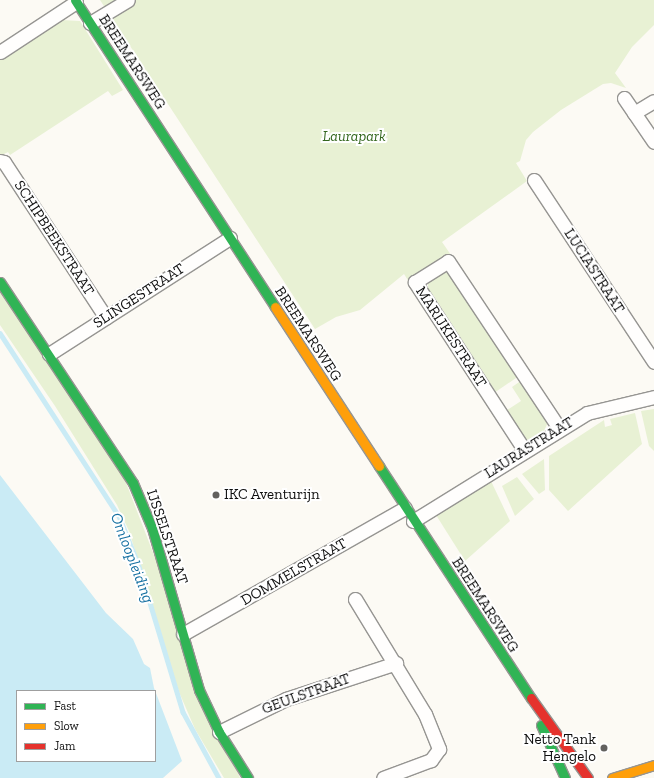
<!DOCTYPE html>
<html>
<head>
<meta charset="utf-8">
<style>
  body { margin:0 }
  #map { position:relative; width:654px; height:778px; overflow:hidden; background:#fcfaf4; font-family:"Zilla Slab",serif }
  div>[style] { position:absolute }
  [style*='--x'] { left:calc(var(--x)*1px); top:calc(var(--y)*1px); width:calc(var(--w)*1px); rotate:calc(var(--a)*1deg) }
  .green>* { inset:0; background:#e8f1d4 }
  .water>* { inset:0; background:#caebf5 }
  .stream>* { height:4.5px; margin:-2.25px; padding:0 2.25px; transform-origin:2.25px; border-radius:2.25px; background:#caebf5 }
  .roads { filter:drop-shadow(1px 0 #969592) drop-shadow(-1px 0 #969592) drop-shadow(0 1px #969592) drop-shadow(0 -1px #969592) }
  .street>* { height:13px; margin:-6.5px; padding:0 6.5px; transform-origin:6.5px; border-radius:6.5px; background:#fffefd }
  .fast>* { height:9px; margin:-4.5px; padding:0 4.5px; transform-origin:4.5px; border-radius:4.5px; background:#30b455 }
  .slow>* { height:9px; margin:-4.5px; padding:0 4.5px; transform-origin:4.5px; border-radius:4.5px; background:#ff9f0a }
  .jam>* { height:9px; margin:-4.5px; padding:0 4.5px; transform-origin:4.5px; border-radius:4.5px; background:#e5322d }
  .dots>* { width:11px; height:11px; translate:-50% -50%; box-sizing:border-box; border:2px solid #fff; border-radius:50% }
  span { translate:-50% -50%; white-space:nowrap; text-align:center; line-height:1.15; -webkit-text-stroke:4px #fff; paint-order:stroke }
  .street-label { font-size:15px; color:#0f0f0f }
  .park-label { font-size:15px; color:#34671e; font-style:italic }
  .poi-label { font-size:15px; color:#0f0f0f }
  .left { translate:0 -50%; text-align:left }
  .right { translate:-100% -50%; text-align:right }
  .water-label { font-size:16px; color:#1771a2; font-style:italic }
  .legend { position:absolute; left:16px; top:690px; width:140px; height:72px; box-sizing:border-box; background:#fff; border:1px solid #9f9f9f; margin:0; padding:5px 7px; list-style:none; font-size:12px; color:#0f0f0f }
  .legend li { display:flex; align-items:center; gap:8px; height:20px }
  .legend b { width:20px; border:1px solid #9f9f9f }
</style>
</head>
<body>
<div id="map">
  <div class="green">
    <i style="clip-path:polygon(100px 0,654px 0,654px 25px,632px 47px,615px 73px,626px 88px,611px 83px,603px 84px,561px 110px,533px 132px,526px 140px,520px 161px,516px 163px,527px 181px,442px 242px,451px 255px,409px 282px,404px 274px,360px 310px,336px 317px,315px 329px)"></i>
    <i style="clip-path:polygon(61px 20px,80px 21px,123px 90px,112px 96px,108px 91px,10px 155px,8px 152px,0 156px,0 60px)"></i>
    <i style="clip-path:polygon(442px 272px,450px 273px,519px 376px,494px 393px,494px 389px,433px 295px,428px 294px,428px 281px)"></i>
    <i style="clip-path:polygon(0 289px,125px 480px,240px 778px,224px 778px,195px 729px,179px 692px,129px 531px,117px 505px,55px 406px,0 325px)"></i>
    <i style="clip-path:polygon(522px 380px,548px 422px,544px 431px,529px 440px,522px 438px,504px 412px,521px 401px,512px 387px)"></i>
    <i style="clip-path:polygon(654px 409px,654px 451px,649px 446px,641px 411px)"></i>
    <i style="clip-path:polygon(635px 413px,642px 444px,568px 511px,549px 490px,549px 456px,604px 420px,605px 427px,612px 425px,610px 419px)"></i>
    <i style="clip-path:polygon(544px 459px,545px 490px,539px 494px,522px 474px)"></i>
    <i style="clip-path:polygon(517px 477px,534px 499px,515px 516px,502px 486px)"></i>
    <i style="clip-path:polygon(490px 479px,510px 521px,465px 561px,436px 515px)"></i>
  </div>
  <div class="water">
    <i style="clip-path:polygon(evenodd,0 475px,106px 613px,133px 639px,144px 664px,150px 668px,154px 688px,182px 761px,163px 778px,0 778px,0 475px,17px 691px,155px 691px,155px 761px,17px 761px,17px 691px)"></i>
  </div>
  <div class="stream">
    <i style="--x:0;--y:333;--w:218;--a:57"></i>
    <i style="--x:119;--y:516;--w:51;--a:68"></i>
    <i style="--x:138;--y:563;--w:156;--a:73.2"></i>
    <i style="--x:183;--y:712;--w:75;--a:61.4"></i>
  </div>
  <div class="roads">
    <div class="street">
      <i style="--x:90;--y:23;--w:44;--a:-31.2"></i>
      <i style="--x:0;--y:52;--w:91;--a:-33.3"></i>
      <i style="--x:624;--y:98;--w:53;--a:55.7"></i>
      <i style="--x:634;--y:113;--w:23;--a:-31"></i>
      <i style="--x:0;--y:161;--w:4;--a:14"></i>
      <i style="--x:4;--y:162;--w:186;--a:56.8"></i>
      <i style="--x:534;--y:180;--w:218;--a:56.6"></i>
      <i style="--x:49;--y:354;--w:215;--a:-32.7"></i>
      <i style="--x:525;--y:451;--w:202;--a:-123.1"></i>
      <i style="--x:415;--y:282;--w:39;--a:-32"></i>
      <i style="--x:448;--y:261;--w:201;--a:56.4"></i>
      <i style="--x:413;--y:521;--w:205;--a:-31.8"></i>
      <i style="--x:587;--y:413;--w:69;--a:-13.4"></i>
      <i style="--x:355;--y:599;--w:135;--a:58.7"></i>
      <i style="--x:425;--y:714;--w:38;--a:68"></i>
      <i style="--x:439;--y:749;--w:14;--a:126"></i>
      <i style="--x:431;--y:760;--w:51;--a:159.4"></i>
      <i style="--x:183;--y:634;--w:255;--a:-29.6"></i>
      <i style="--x:219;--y:732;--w:75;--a:-26.2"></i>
      <i style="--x:286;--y:699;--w:116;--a:-18.1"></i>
    </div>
    <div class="fast">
      <i style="--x:75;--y:0;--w:366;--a:56.9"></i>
      <i style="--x:0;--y:282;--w:241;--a:56.5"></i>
      <i style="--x:133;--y:483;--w:49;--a:67.1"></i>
      <i style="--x:152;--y:528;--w:169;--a:73.8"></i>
      <i style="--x:199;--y:690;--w:47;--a:64.5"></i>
      <i style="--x:219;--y:732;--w:54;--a:57.8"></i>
      <i style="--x:379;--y:466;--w:277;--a:56.8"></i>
      <i style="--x:541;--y:725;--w:58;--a:65.6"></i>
    </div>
    <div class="slow">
      <i style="--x:275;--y:307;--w:190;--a:56.8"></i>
      <i style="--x:612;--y:778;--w:44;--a:-17.2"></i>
    </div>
    <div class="jam">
      <i style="--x:531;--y:698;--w:98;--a:54.5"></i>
    </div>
  </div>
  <div class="dots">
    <i style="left:216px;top:495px;background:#62615f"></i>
    <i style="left:604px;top:748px;background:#62615f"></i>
  </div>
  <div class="street-label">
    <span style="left:132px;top:62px;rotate:57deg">BREEMARSWEG</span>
    <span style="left:54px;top:238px;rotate:57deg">SCHIPBEEKSTRAAT</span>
    <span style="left:594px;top:271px;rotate:57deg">LUCIASTRAAT</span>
    <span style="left:139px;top:296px;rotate:-33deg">SLINGESTRAAT</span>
    <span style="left:308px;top:334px;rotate:57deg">BREEMARSWEG</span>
    <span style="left:451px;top:337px;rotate:57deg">MARIJKESTRAAT</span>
    <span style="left:529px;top:448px;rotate:-32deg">LAURASTRAAT</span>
    <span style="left:167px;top:537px;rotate:71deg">IJSSELSTRAAT</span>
    <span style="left:294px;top:572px;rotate:-30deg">DOMMELSTRAAT</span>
    <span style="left:485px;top:605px;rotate:57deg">BREEMARSWEG</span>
    <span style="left:306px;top:694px;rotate:-20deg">GEULSTRAAT</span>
  </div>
  <div class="park-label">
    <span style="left:354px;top:137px">Laurapark</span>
  </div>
  <div class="poi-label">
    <span class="left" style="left:224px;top:495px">IKC Aventurijn</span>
    <span class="right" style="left:596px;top:748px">Netto Tank<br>Hengelo</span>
  </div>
  <div class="water-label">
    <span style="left:132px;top:558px;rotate:69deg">Omloopleiding</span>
  </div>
  <ul class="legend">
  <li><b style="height:5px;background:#30b455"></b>Fast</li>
  <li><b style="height:5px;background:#ff9f0a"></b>Slow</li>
  <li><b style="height:5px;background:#e5322d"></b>Jam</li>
  </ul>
</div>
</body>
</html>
